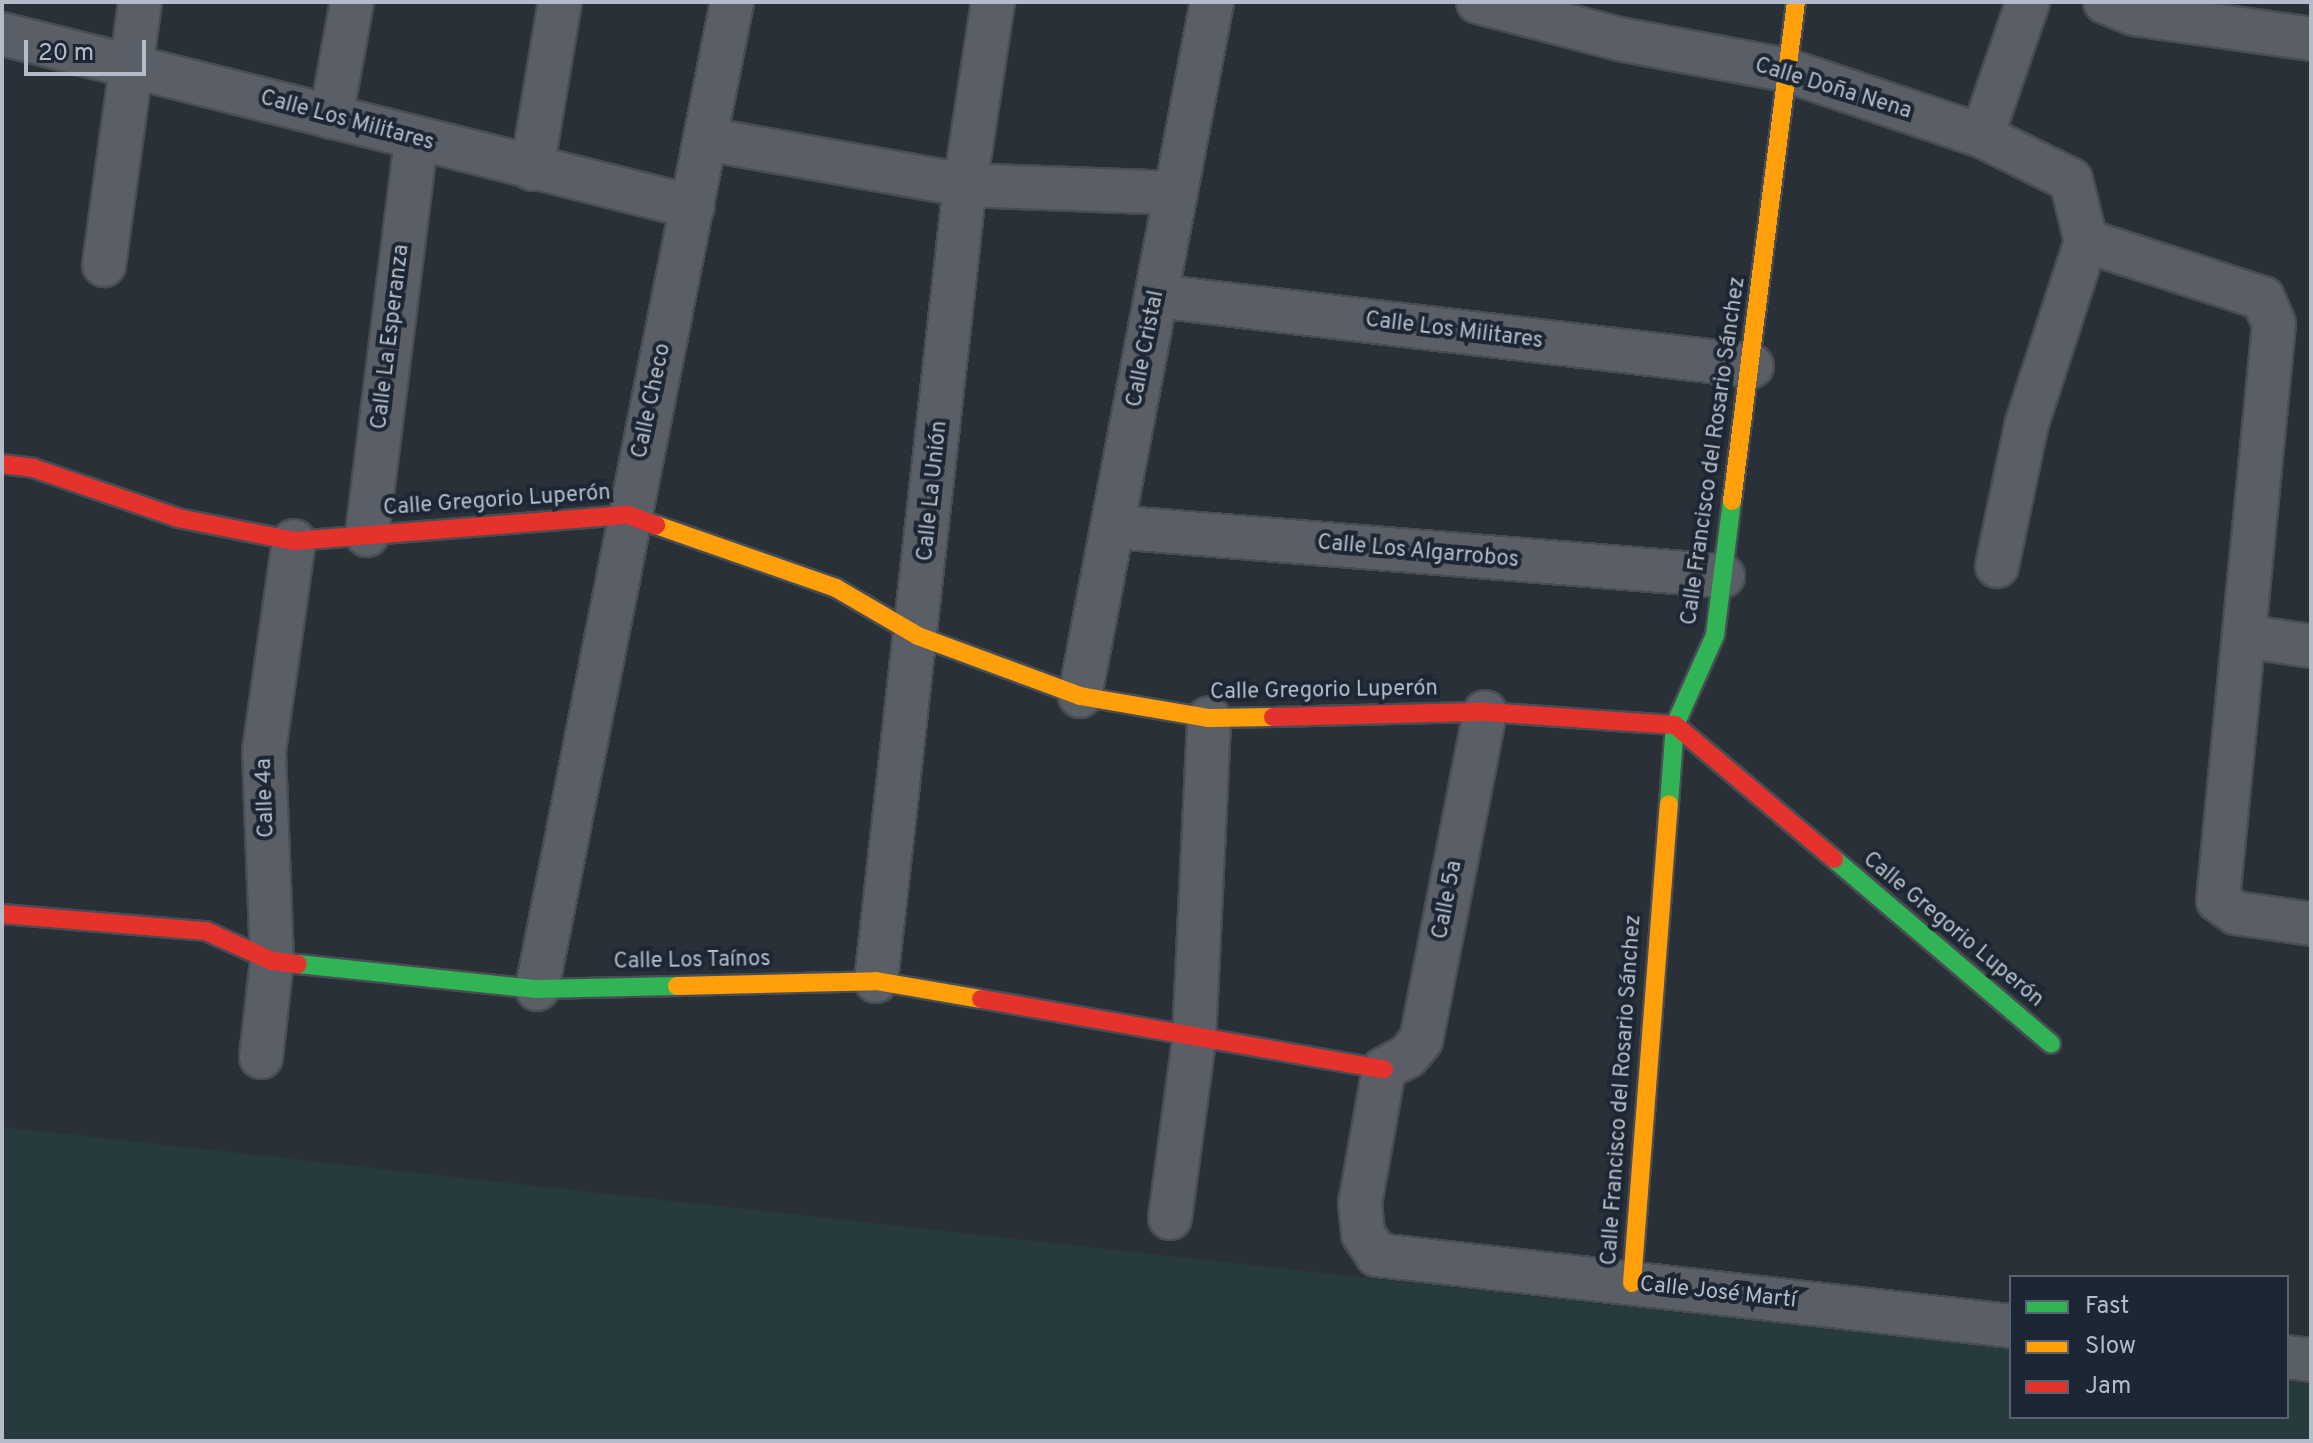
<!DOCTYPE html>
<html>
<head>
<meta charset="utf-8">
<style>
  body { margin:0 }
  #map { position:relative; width:2313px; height:1443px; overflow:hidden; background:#2a3038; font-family:Overpass,sans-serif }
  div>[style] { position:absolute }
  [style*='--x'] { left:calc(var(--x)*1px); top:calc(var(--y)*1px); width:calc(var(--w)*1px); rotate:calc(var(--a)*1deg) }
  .green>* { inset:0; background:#273a3e }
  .roads { filter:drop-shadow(2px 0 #484c53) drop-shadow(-2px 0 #484c53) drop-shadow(0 2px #484c53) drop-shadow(0 -2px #484c53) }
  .street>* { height:42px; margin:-21px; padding:0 21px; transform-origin:21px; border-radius:21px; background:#5a5e66 }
  .fast>* { height:18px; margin:-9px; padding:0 9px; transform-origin:9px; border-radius:9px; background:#30b455 }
  .slow>* { height:18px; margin:-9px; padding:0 9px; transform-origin:9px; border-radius:9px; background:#ff9f0a }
  .jam>* { height:18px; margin:-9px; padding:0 9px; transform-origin:9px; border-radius:9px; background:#e5322d }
  span { translate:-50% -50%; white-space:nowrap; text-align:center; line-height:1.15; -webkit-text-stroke:8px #1d2633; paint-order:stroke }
  .street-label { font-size:22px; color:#b4bcc9 }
  .frame { position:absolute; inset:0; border:4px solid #b4bcc9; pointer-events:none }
  .legend { position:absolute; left:2009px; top:1275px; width:280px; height:144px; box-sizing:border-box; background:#1d2633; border:2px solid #59626f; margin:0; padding:10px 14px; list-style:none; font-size:24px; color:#b4bcc9 }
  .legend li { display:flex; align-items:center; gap:16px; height:40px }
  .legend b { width:40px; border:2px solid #59626f }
  .scale { position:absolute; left:24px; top:40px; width:122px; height:36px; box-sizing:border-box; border:4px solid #b4bcc9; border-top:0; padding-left:10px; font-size:24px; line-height:28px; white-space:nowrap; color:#b4bcc9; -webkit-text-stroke:6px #1d2633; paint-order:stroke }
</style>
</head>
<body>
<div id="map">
  <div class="green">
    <i style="clip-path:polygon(2px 1127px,2011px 1349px,2011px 1417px,2287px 1417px,2287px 1380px,2311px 1383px,2311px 1441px,2px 1441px)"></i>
  </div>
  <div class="roads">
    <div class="street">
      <i style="--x:1478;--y:2;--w:146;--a:14.7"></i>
      <i style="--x:1619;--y:39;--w:170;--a:10.5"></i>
      <i style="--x:1786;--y:70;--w:207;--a:18.6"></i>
      <i style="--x:1982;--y:136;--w:99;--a:26.3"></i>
      <i style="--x:2071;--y:180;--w:63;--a:76.2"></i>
      <i style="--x:2105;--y:2;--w:31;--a:22"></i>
      <i style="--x:2134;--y:14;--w:179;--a:8"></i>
      <i style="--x:2;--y:34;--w:712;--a:14.06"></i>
      <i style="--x:331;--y:117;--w:117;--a:-79.7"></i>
      <i style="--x:1982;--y:136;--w:142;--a:-71.1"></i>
      <i style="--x:706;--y:139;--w:263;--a:10.1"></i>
      <i style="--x:965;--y:185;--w:211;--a:2.2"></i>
      <i style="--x:532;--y:169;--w:169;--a:-80.5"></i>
      <i style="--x:104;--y:265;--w:265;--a:-82.2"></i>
      <i style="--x:1156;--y:296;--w:600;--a:6.7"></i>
      <i style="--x:1113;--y:527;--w:612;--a:4.59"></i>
      <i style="--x:367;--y:535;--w:399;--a:-82.9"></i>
      <i style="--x:1997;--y:566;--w:146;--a:-78.2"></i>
      <i style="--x:2027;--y:423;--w:191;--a:-72"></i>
      <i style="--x:2086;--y:241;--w:186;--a:17.9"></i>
      <i style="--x:2263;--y:298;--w:28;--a:67"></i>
      <i style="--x:2274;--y:324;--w:579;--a:95.55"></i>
      <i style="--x:2218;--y:900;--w:22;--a:36"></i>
      <i style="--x:2236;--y:913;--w:76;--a:8.3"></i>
      <i style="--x:2244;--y:636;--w:68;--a:8.5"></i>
      <i style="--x:1080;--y:696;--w:706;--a:-79.23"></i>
      <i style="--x:1485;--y:712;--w:334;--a:101"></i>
      <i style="--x:1421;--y:1040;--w:21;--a:129"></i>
      <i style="--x:1408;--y:1056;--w:27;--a:152"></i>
      <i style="--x:1384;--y:1069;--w:137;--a:100.1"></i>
      <i style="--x:1360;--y:1204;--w:30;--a:84"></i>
      <i style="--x:1363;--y:1234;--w:25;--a:56"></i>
      <i style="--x:1377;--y:1255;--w:638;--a:6.39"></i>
      <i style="--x:876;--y:981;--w:801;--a:-83.62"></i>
      <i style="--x:965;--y:185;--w:185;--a:-81.3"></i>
      <i style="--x:537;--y:989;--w:1006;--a:-78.82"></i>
      <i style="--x:261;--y:1057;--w:97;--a:-83.5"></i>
      <i style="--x:272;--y:961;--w:210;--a:-92.2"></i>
      <i style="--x:264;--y:751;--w:212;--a:-81.9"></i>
      <i style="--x:1170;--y:1218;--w:180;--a:-82.3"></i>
      <i style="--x:1194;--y:1040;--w:322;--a:-87.3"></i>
      <i style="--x:2287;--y:1357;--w:24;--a:7"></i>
    </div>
    <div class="fast">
      <i style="--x:1669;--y:804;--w:79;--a:-85.7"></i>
      <i style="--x:1675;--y:725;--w:98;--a:-66"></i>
      <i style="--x:1715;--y:635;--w:135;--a:-82.8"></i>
      <i style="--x:1834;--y:859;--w:285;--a:40.4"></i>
      <i style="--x:298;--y:964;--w:240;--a:6"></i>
      <i style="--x:537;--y:989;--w:140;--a:-1.2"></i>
    </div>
    <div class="slow">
      <i style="--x:1732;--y:501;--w:503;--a:-82.69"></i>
      <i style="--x:656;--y:525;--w:191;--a:19.3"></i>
      <i style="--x:836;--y:588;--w:95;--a:30.3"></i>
      <i style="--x:918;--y:636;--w:173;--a:20.3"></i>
      <i style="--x:1080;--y:696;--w:131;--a:9.7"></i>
      <i style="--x:1209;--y:718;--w:64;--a:-0.9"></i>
      <i style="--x:677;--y:986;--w:199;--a:-1.4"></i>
      <i style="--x:876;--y:981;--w:107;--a:9.7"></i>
      <i style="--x:1632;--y:1283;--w:480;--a:-85.6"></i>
    </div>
    <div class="jam">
      <i style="--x:2;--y:464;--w:31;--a:7"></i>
      <i style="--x:33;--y:468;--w:153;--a:19"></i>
      <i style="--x:178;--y:518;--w:118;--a:11.2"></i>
      <i style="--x:294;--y:541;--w:335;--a:-4.5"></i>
      <i style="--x:628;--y:515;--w:30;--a:20"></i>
      <i style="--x:1273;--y:717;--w:212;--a:-1.4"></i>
      <i style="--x:1485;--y:712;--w:190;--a:3.9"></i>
      <i style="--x:1675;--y:725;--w:208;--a:40.1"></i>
      <i style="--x:2;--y:914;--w:205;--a:4.8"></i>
      <i style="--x:206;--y:931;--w:72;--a:24.4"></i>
      <i style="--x:272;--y:961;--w:26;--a:7"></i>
      <i style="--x:981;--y:999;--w:409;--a:9.9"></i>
    </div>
  </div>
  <div class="street-label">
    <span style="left:1833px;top:89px;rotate:17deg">Calle Doña Nena</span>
    <span style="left:347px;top:121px;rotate:15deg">Calle Los Militares</span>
    <span style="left:1454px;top:331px;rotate:7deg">Calle Los Militares</span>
    <span style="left:391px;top:337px;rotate:-83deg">Calle La Esperanza</span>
    <span style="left:1146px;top:349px;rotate:-79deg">Calle Cristal</span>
    <span style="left:652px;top:401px;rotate:-78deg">Calle Checo</span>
    <span style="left:1714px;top:451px;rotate:-82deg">Calle Francisco del Rosario Sánchez</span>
    <span style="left:933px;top:491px;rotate:-84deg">Calle La Unión</span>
    <span style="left:497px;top:501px;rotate:-4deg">Calle Gregorio Luperón</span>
    <span style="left:1418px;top:552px;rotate:5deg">Calle Los Algarrobos</span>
    <span style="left:1324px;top:691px;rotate:-1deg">Calle Gregorio Luperón</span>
    <span style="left:266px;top:798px;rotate:-92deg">Calle 4a</span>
    <span style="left:1448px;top:900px;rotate:-79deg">Calle 5a</span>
    <span style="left:1953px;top:930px;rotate:40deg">Calle Gregorio Luperón</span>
    <span style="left:692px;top:961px;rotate:-1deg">Calle Los Taínos</span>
    <span style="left:1622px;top:1090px;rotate:-86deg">Calle Francisco del Rosario Sánchez</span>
    <span style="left:1718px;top:1293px;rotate:6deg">Calle José Martí</span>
  </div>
  <div class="frame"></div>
  <ul class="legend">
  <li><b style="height:10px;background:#30b455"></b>Fast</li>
  <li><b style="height:10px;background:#ff9f0a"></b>Slow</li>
  <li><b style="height:10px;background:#e5322d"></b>Jam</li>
  </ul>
  <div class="scale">20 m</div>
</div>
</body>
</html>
